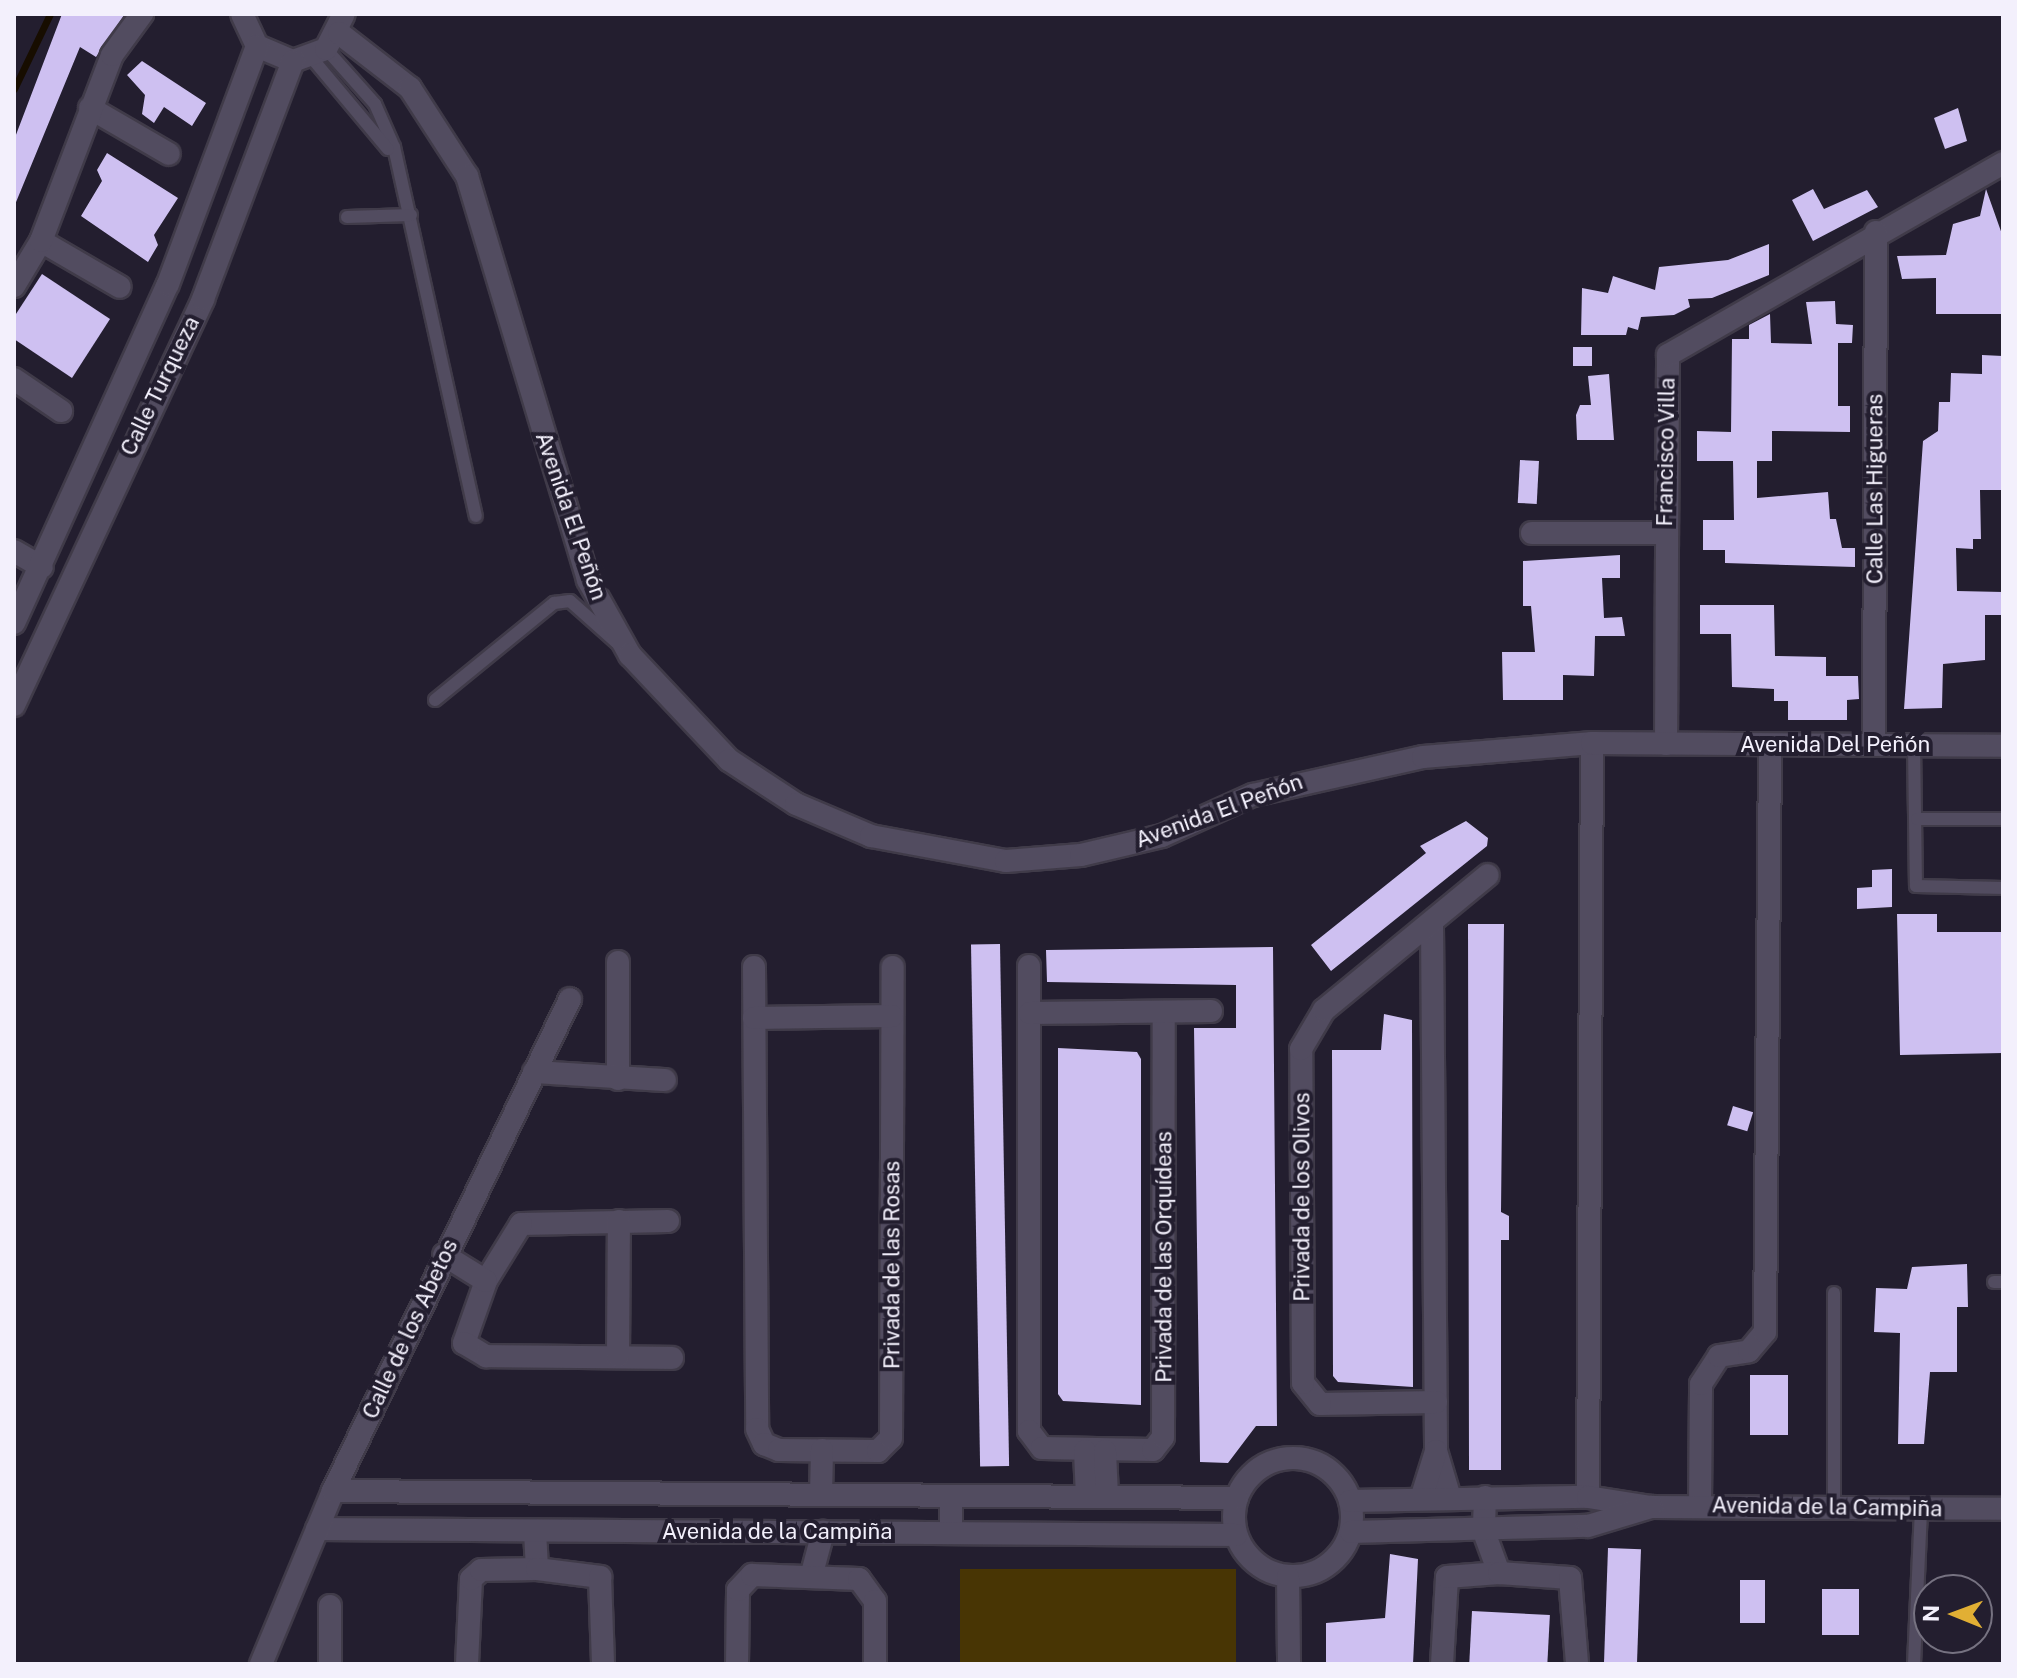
<!DOCTYPE html>
<html>
<head>
<meta charset="utf-8">
<style>
  body { margin:0 }
  #map { position:relative; width:2017px; height:1678px; overflow:hidden; background:#231e2f; font-family:"Public Sans",sans-serif }
  div>[style] { position:absolute }
  [style*='--x'] { left:calc(var(--x)*1px); top:calc(var(--y)*1px); width:calc(var(--w)*1px); rotate:calc(var(--a)*1deg) }
  .green>* { inset:0; background:#483504; transform-origin:0 0 }
  .stream>* { height:7px; margin:-3.5px; padding:0 3.5px; transform-origin:3.5px; border-radius:3.5px; background:#170d00 }
  .building>* { inset:0; background:#cec0f1; transform-origin:0 0 }
  .roads { filter:drop-shadow(2px 0 #403b49) drop-shadow(-2px 0 #403b49) drop-shadow(0 2px #403b49) drop-shadow(0 -2px #403b49) }
  .service>* { height:12px; margin:-6px; padding:0 6px; transform-origin:6px; border-radius:6px; background:#524c60 }
  .minor>* { height:22px; margin:-11px; padding:0 11px; transform-origin:11px; border-radius:11px; background:#524c60 }
  .tertiary>* { height:22px; margin:-11px; padding:0 11px; transform-origin:11px; border-radius:11px; background:#524c60 }
  .tertiary>.ring { margin:-11px; padding:0; box-sizing:content-box; background:none; border:22px solid #524c60; border-radius:50% }
  span { translate:-50% -50%; white-space:nowrap; text-align:center; line-height:1.15; -webkit-text-stroke:8px #231e2f; paint-order:stroke }
  .street-label { font-size:22px; color:#f3f0fc }
  .frame { position:absolute; inset:0; border:16px solid #f3f0fc; pointer-events:none }
  .north { position:absolute; left:1913px; top:1574px; width:80px; height:80px; box-sizing:border-box; background:#231e2f; border:2px solid #767281; border-radius:50%; rotate:271deg; font-size:22px; font-weight:700; line-height:32px; text-align:center; color:#f3f0fc }
  .north::after { content:''; display:block; margin:auto; width:28px; height:36px; background:#e1af34; clip-path:polygon(50% 0,100% 100%,50% 72%,0 100%) }
</style>
</head>
<body>
<div id="map">
  <div class="green">
    <i style="left:960px;top:1569px;width:276px;height:95px"></i>
  </div>
  <div class="stream">
    <i style="--x:14;--y:89;--w:83;--a:-64.4"></i>
  </div>
  <div class="building">
    <i style="clip-path:polygon(62px 14px,125px 14px,96px 57px,80px 47px,14px 207px,14px 140px)"></i>
    <i style="clip-path:polygon(142px 61px,206px 103px,192px 126px,164px 107px,154px 123px,142px 114px,145px 95px,127px 75px)"></i>
    <i style="clip-path:polygon(1958px 108px,1967px 141px,1945px 149px,1934px 118px)"></i>
    <i style="clip-path:polygon(107px 153px,178px 198px,154px 235px,158px 245px,148px 262px,81px 216px,102px 181px,97px 170px)"></i>
    <i style="clip-path:polygon(1813px 189px,1824px 209px,1867px 190px,1878px 207px,1813px 241px,1792px 200px)"></i>
    <i style="clip-path:polygon(1986px 189px,2003px 237px,2003px 314px,1936px 314px,1936px 278px,1902px 279px,1897px 256px,1946px 255px,1953px 224px,1980px 216px)"></i>
    <i style="clip-path:polygon(1769px 244px,1769px 275px,1712px 298px,1688px 299px,1690px 307px,1674px 315px,1641px 317px,1638px 330px,1628px 327px,1626px 335px,1581px 335px,1582px 288px,1608px 293px,1613px 276px,1655px 290px,1659px 267px,1728px 260px)"></i>
    <i style="clip-path:polygon(42px 274px,110px 319px,72px 378px,14px 339px,14px 317px)"></i>
    <i style="clip-path:polygon(1835px 301px,1836px 324px,1853px 325px,1852px 343px,1838px 343px,1838px 406px,1850px 406px,1850px 432px,1772px 431px,1772px 461px,1757px 461px,1757px 498px,1828px 492px,1830px 519px,1836px 519px,1842px 548px,1855px 548px,1855px 567px,1725px 563px,1725px 550px,1703px 550px,1703px 520px,1734px 520px,1733px 461px,1697px 461px,1697px 431px,1731px 432px,1732px 339px,1749px 339px,1749px 325px,1770px 314px,1771px 343px,1812px 344px,1806px 302px)"></i>
    <i style="left:1592px;top:347px;width:19px;height:19px;rotate:90deg"></i>
    <i style="clip-path:polygon(1982px 355px,2003px 356px,2003px 490px,1980px 490px,1981px 539px,1973px 539px,1973px 549px,1956px 548px,1957px 591px,2003px 592px,2003px 615px,1985px 615px,1985px 660px,1943px 664px,1942px 708px,1904px 709px,1923px 441px,1938px 431px,1939px 402px,1950px 402px,1951px 373px,1982px 374px)"></i>
    <i style="clip-path:polygon(1609px 374px,1614px 440px,1577px 440px,1576px 415px,1580px 405px,1591px 405px,1588px 376px)"></i>
    <i style="left:1520px;top:460px;width:19px;height:43px;rotate:3deg"></i>
    <i style="clip-path:polygon(1620px 555px,1620px 578px,1602px 578px,1604px 618px,1622px 617px,1625px 636px,1595px 636px,1594px 676px,1563px 675px,1563px 700px,1503px 700px,1502px 652px,1535px 652px,1531px 606px,1523px 606px,1523px 561px)"></i>
    <i style="clip-path:polygon(1700px 605px,1774px 605px,1775px 656px,1826px 657px,1826px 676px,1858px 676px,1859px 699px,1847px 700px,1847px 720px,1788px 720px,1788px 701px,1774px 701px,1774px 689px,1732px 687px,1731px 634px,1700px 634px)"></i>
    <i style="clip-path:polygon(1466px 821px,1488px 838px,1487px 846px,1331px 971px,1311px 945px,1426px 853px,1420px 846px)"></i>
    <i style="clip-path:polygon(1892px 869px,1892px 907px,1857px 909px,1857px 888px,1872px 887px,1872px 870px)"></i>
    <i style="clip-path:polygon(1897px 914px,1937px 914px,1937px 932px,2003px 932px,2003px 1053px,1900px 1055px)"></i>
    <i style="clip-path:polygon(1468px 924px,1504px 924px,1501px 1212px,1509px 1216px,1509px 1240px,1501px 1240px,1501px 1470px,1469px 1470px)"></i>
    <i style="left:1000px;top:944px;width:522px;height:29px;rotate:89deg"></i>
    <i style="clip-path:polygon(1273px 947px,1277px 1426px,1256px 1426px,1228px 1463px,1200px 1462px,1194px 1028px,1236px 1028px,1236px 985px,1047px 982px,1046px 950px)"></i>
    <i style="clip-path:polygon(1384px 1014px,1412px 1020px,1413px 1387px,1338px 1382px,1333px 1376px,1332px 1050px,1381px 1050px)"></i>
    <i style="clip-path:polygon(1058px 1048px,1137px 1052px,1141px 1059px,1141px 1405px,1063px 1401px,1058px 1394px)"></i>
    <i style="left:1733px;top:1106px;width:21px;height:20px;rotate:17deg"></i>
    <i style="clip-path:polygon(1967px 1264px,1968px 1307px,1957px 1307px,1957px 1372px,1930px 1372px,1924px 1444px,1898px 1444px,1900px 1333px,1874px 1332px,1876px 1288px,1907px 1289px,1912px 1267px)"></i>
    <i style="left:1750px;top:1375px;width:38px;height:60px"></i>
    <i style="left:1608px;top:1548px;width:33px;height:115px;rotate:2deg"></i>
    <i style="clip-path:polygon(1390px 1554px,1418px 1559px,1413px 1664px,1326px 1664px,1326px 1623px,1385px 1618px)"></i>
    <i style="left:1740px;top:1580px;width:25px;height:43px"></i>
    <i style="left:1822px;top:1589px;width:37px;height:46px"></i>
    <i style="left:1472px;top:1611px;width:78px;height:53px;rotate:3deg"></i>
  </div>
  <div class="roads">
    <div class="service">
      <i style="--x:326;--y:49;--w:74;--a:48.3"></i>
      <i style="--x:375;--y:104;--w:47;--a:66.2"></i>
      <i style="--x:394;--y:147;--w:378;--a:77.5"></i>
      <i style="--x:311;--y:57;--w:120;--a:50.1"></i>
      <i style="--x:347;--y:217;--w:64;--a:-1.8"></i>
      <i style="--x:435;--y:700;--w:154;--a:-39.2"></i>
      <i style="--x:554;--y:603;--w:16;--a:-7"></i>
      <i style="--x:570;--y:601;--w:62;--a:41.7"></i>
      <i style="--x:1914;--y:745;--w:141;--a:89.2"></i>
      <i style="--x:1916;--y:886;--w:87;--a:1.3"></i>
      <i style="--x:1917;--y:819;--w:86;--a:0"></i>
      <i style="--x:1994;--y:1282;--w:9;--a:0"></i>
      <i style="--x:1834;--y:1507;--w:214;--a:-90"></i>
      <i style="--x:1914;--y:1664;--w:156;--a:-87.4"></i>
    </div>
    <div class="minor">
      <i style="--x:90;--y:108;--w:91;--a:30.2"></i>
      <i style="--x:41;--y:241;--w:91;--a:30.2"></i>
      <i style="--x:14;--y:286;--w:52;--a:-59"></i>
      <i style="--x:41;--y:241;--w:199;--a:-69.1"></i>
      <i style="--x:112;--y:55;--w:51;--a:-53.8"></i>
      <i style="--x:14;--y:379;--w:57;--a:34.2"></i>
      <i style="--x:1532;--y:533;--w:133;--a:0"></i>
      <i style="--x:14;--y:551;--w:32;--a:30"></i>
      <i style="--x:1666;--y:744;--w:389;--a:-89.7"></i>
      <i style="--x:1668;--y:355;--w:386;--a:-29.8"></i>
      <i style="--x:1874;--y:745;--w:513;--a:-89.78"></i>
      <i style="--x:1432;--y:925;--w:526;--a:89.56"></i>
      <i style="--x:1436;--y:1451;--w:49;--a:73.4"></i>
      <i style="--x:618;--y:962;--w:117;--a:90"></i>
      <i style="--x:1029;--y:966;--w:465;--a:90"></i>
      <i style="--x:1029;--y:1431;--w:21;--a:53"></i>
      <i style="--x:1042;--y:1448;--w:111;--a:1"></i>
      <i style="--x:1153;--y:1450;--w:16;--a:-52"></i>
      <i style="--x:1163;--y:1437;--w:425;--a:-89.9"></i>
      <i style="--x:754;--y:967;--w:462;--a:89.6"></i>
      <i style="--x:757;--y:1429;--w:17;--a:65"></i>
      <i style="--x:764;--y:1444;--w:16;--a:22"></i>
      <i style="--x:779;--y:1450;--w:99;--a:0.6"></i>
      <i style="--x:878;--y:1451;--w:18;--a:-45"></i>
      <i style="--x:891;--y:1438;--w:471;--a:-89.8"></i>
      <i style="--x:1030;--y:1013;--w:181;--a:-0.6"></i>
      <i style="--x:754;--y:1018;--w:138;--a:-0.8"></i>
      <i style="--x:534;--y:1072;--w:131;--a:3.5"></i>
      <i style="--x:668;--y:1221;--w:147;--a:178.8"></i>
      <i style="--x:521;--y:1224;--w:67;--a:121.6"></i>
      <i style="--x:486;--y:1281;--w:66;--a:109.5"></i>
      <i style="--x:464;--y:1343;--w:26;--a:31"></i>
      <i style="--x:486;--y:1356;--w:186;--a:0.6"></i>
      <i style="--x:444;--y:1255;--w:49;--a:31.8"></i>
      <i style="--x:618;--y:1356;--w:135;--a:-89.6"></i>
      <i style="--x:1436;--y:1402;--w:116;--a:179"></i>
      <i style="--x:1320;--y:1404;--w:27;--a:-129"></i>
      <i style="--x:1303;--y:1383;--w:334;--a:-90.3"></i>
      <i style="--x:1301;--y:1049;--w:45;--a:-59.5"></i>
      <i style="--x:1324;--y:1010;--w:212;--a:-39.5"></i>
      <i style="--x:1085;--y:1451;--w:46;--a:87.5"></i>
      <i style="--x:1105;--y:1451;--w:46;--a:87.5"></i>
      <i style="--x:333;--y:1491;--w:546;--a:-64.28"></i>
      <i style="--x:821;--y:1495;--w:45;--a:-88.7"></i>
      <i style="--x:951;--y:1496;--w:37;--a:90"></i>
      <i style="--x:1485;--y:1497;--w:35;--a:92"></i>
      <i style="--x:1484;--y:1532;--w:44;--a:69.9"></i>
      <i style="--x:1588;--y:1497;--w:754;--a:-89.7"></i>
      <i style="--x:1421;--y:1499;--w:50;--a:-72.6"></i>
      <i style="--x:1700;--y:1506;--w:122;--a:-89.5"></i>
      <i style="--x:1701;--y:1384;--w:33;--a:-57"></i>
      <i style="--x:1719;--y:1356;--w:30;--a:-9"></i>
      <i style="--x:1749;--y:1351;--w:25;--a:-50"></i>
      <i style="--x:1765;--y:1332;--w:587;--a:-89.51"></i>
      <i style="--x:535;--y:1531;--w:38;--a:87"></i>
      <i style="--x:811;--y:1577;--w:47;--a:-75.1"></i>
      <i style="--x:330;--y:1606;--w:58;--a:90"></i>
      <i style="--x:467;--y:1664;--w:85;--a:-87.3"></i>
      <i style="--x:471;--y:1579;--w:13;--a:-42"></i>
      <i style="--x:481;--y:1570;--w:56;--a:-1"></i>
      <i style="--x:537;--y:1569;--w:64;--a:7.2"></i>
      <i style="--x:600;--y:1577;--w:87;--a:88"></i>
      <i style="--x:737;--y:1664;--w:74;--a:-89.2"></i>
      <i style="--x:738;--y:1590;--w:21;--a:-47"></i>
      <i style="--x:752;--y:1575;--w:107;--a:2.1"></i>
      <i style="--x:859;--y:1579;--w:27;--a:54"></i>
      <i style="--x:875;--y:1601;--w:63;--a:90"></i>
      <i style="--x:1442;--y:1664;--w:87;--a:-86.7"></i>
      <i style="--x:1447;--y:1577;--w:52;--a:-4.4"></i>
      <i style="--x:1499;--y:1573;--w:71;--a:4"></i>
      <i style="--x:1570;--y:1578;--w:86;--a:85.3"></i>
    </div>
    <div class="tertiary">
      <i style="--x:242;--y:14;--w:35;--a:65"></i>
      <i style="--x:257;--y:46;--w:39;--a:23"></i>
      <i style="--x:293;--y:61;--w:35;--a:-20"></i>
      <i style="--x:326;--y:49;--w:39;--a:-63"></i>
      <i style="--x:339;--y:33;--w:90;--a:37.8"></i>
      <i style="--x:410;--y:88;--w:105;--a:57.1"></i>
      <i style="--x:467;--y:176;--w:422;--a:73.3"></i>
      <i style="--x:588;--y:580;--w:86;--a:60.8"></i>
      <i style="--x:630;--y:655;--w:144;--a:46.7"></i>
      <i style="--x:729;--y:760;--w:80;--a:33.3"></i>
      <i style="--x:796;--y:804;--w:82;--a:23.1"></i>
      <i style="--x:871;--y:836;--w:137;--a:10.5"></i>
      <i style="--x:1006;--y:861;--w:75;--a:-4.6"></i>
      <i style="--x:1081;--y:855;--w:83;--a:-13.2"></i>
      <i style="--x:1162;--y:836;--w:100;--a:-24.3"></i>
      <i style="--x:1253;--y:795;--w:174;--a:-12.6"></i>
      <i style="--x:1423;--y:757;--w:170;--a:-4.7"></i>
      <i style="--x:1592;--y:743;--w:411;--a:0.4"></i>
      <i style="--x:14;--y:623;--w:372;--a:-65.6"></i>
      <i style="--x:168;--y:284;--w:254;--a:-69.5"></i>
      <i style="--x:14;--y:705;--w:448;--a:-65"></i>
      <i style="--x:203;--y:299;--w:254;--a:-69.3"></i>
      <i class="ring" style="left:1234px;top:1458px;width:96px;height:96px"></i>
      <i style="--x:1350;--y:1501;--w:238;--a:-1"></i>
      <i style="--x:1588;--y:1497;--w:64;--a:9"></i>
      <i style="--x:1651;--y:1507;--w:352;--a:0.3"></i>
      <i style="--x:317;--y:1529;--w:919;--a:0.37"></i>
      <i style="--x:1351;--y:1532;--w:237;--a:-1.5"></i>
      <i style="--x:1588;--y:1526;--w:66;--a:-16.8"></i>
      <i style="--x:1288;--y:1577;--w:87;--a:89.3"></i>
      <i style="--x:261;--y:1664;--w:187;--a:-67.4"></i>
      <i style="--x:333;--y:1491;--w:904;--a:0.44"></i>
    </div>
  </div>
  <div class="street-label">
    <span style="left:160px;top:386px;rotate:-64deg">Calle Turqueza</span>
    <span style="left:1666px;top:452px;rotate:-89deg">Francisco Villa</span>
    <span style="left:1875px;top:489px;rotate:-90deg">Calle Las Higueras</span>
    <span style="left:571px;top:516px;rotate:71deg">Avenida El Peñón</span>
    <span style="left:1835px;top:745px">Avenida Del Peñón</span>
    <span style="left:1219px;top:811px;rotate:-20deg">Avenida El Peñón</span>
    <span style="left:1302px;top:1197px;rotate:-90deg">Privada de los Olivos</span>
    <span style="left:1164px;top:1257px;rotate:-90deg">Privada de las Orquídeas</span>
    <span style="left:892px;top:1265px;rotate:-90deg">Privada de las Rosas</span>
    <span style="left:410px;top:1329px;rotate:-65deg">Calle de los Abetos</span>
    <span style="left:1827px;top:1507px;rotate:1deg">Avenida de la Campiña</span>
    <span style="left:777px;top:1532px">Avenida de la Campiña</span>
  </div>
  <div class="frame"></div>
  <div class="north">N</div>
</div>
</body>
</html>
